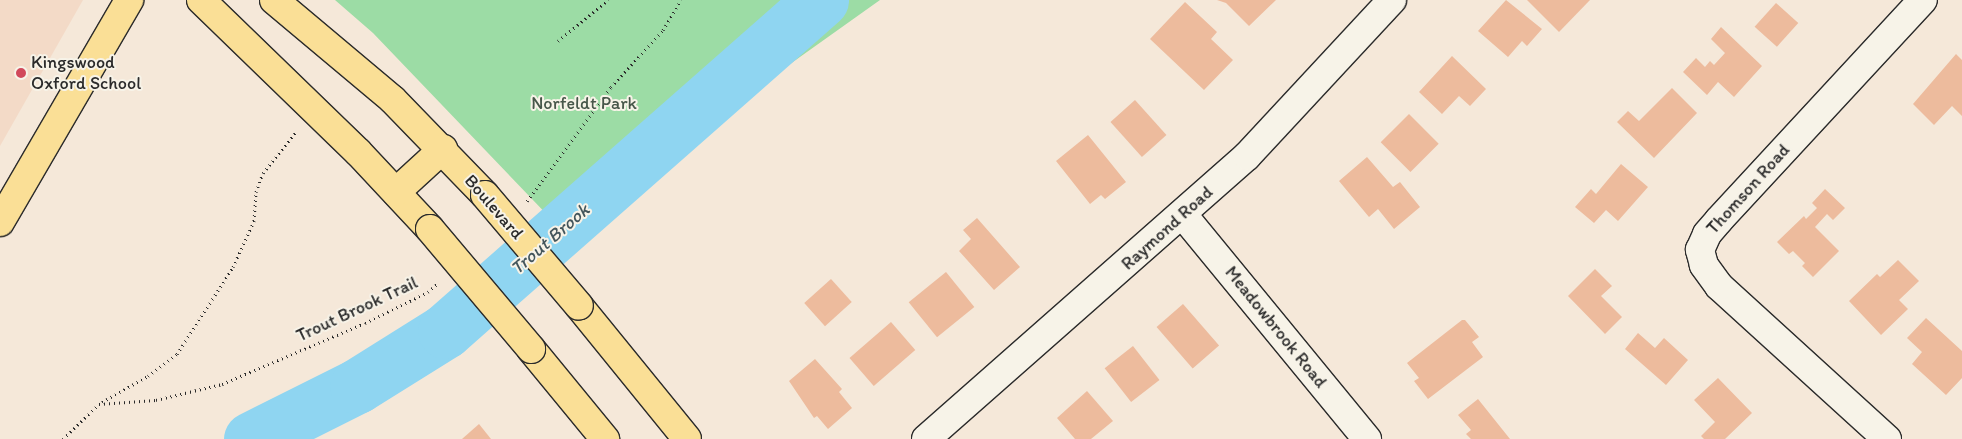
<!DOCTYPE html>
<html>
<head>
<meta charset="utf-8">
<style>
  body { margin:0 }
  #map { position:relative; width:1962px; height:439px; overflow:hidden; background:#f5e8d9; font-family:Itim,sans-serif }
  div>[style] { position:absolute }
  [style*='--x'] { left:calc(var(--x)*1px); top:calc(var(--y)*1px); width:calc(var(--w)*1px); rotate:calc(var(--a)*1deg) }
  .built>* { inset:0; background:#f3dac7 }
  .green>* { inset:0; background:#9cdca5 }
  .river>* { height:55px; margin:-27.5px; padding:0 27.5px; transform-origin:27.5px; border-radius:27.5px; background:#8fd5f1 }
  .building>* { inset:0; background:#edbb9d; transform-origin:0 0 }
  .path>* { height:3px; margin-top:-1.5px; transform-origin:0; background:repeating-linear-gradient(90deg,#2b2b2b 0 1px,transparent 0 5px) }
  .roads { filter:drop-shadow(1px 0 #2b2b2b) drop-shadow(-1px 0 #2b2b2b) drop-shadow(0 1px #2b2b2b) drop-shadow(0 -1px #2b2b2b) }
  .minor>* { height:28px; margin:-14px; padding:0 14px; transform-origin:14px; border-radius:14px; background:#f7f3e8 }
  .major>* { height:28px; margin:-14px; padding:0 14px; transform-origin:14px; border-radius:14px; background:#fadf96 }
  .bridges { filter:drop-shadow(1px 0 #2b2b2b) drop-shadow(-1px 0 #2b2b2b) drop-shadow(0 1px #2b2b2b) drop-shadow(0 -1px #2b2b2b) }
  .major-bridge>* { height:28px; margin:-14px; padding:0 14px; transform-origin:14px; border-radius:14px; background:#fadf96 }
  .dots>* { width:14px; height:14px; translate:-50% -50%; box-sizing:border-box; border:2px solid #f7f3e8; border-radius:50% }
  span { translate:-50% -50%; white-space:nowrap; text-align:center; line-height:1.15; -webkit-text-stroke:4px #f7f3e8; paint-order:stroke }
  .poi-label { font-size:18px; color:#2b2b2b }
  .left { translate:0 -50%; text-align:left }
  .park-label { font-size:18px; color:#47574a }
  .street-label { font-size:18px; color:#2b2b2b }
  .water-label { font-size:19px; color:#44565c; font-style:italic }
</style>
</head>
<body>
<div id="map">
  <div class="built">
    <i style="clip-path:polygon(0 0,83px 0,0 146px)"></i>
  </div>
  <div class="green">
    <i style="clip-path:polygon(335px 0,880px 0,752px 91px,579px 248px,373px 33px)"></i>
  </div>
  <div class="river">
    <i style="--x:251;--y:439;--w:119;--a:-26.6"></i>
    <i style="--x:357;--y:386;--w:104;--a:-32"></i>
    <i style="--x:445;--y:331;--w:501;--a:-41.36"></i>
  </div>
  <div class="building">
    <i style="clip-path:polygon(1217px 0,1276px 0,1249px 26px,1226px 3px)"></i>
    <i style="clip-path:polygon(1506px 0,1542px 29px,1527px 46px,1522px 41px,1508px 57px,1478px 31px)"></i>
    <i style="clip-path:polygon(1527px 0,1590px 0,1559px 32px)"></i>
    <i style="clip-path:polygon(1185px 2px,1217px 32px,1211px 39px,1233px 60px,1204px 90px,1150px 39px)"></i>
    <i style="left:1776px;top:3px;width:30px;height:32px;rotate:42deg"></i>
    <i style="clip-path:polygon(1721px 27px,1762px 66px,1734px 97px,1718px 82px,1707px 95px,1683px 72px,1696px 58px,1705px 67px,1710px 61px,1714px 65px,1725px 53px,1711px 39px)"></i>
    <i style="clip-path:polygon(1956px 54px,1962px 60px,1962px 116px,1952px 106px,1934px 125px,1913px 104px)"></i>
    <i style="clip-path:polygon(1452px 56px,1486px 89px,1470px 106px,1459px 96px,1442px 114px,1419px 92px)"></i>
    <i style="clip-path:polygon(1672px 88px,1697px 113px,1654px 158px,1617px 122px,1628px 111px,1639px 121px)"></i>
    <i style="left:1135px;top:100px;width:47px;height:33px;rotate:48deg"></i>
    <i style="left:1409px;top:114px;width:42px;height:40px;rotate:45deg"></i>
    <i style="clip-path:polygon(1088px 135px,1126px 182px,1105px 199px,1101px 195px,1090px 204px,1056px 161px)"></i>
    <i style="clip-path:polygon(1367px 157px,1393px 187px,1400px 182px,1420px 207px,1394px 229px,1378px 209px,1369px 217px,1339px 181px)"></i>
    <i style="clip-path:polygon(1621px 164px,1648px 187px,1618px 221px,1606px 210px,1594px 223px,1575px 207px,1591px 189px,1596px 194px)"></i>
    <i style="clip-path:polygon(1825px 189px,1845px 208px,1833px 220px,1827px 214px,1815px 227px,1839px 251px,1813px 277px,1802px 266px,1805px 263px,1793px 251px,1789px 254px,1777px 242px,1804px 216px,1806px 219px,1817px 208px,1812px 203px)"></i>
    <i style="clip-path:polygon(977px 218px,1020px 267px,994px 290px,959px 251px,971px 239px,963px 230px)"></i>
    <i style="clip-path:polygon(1898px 260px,1919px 281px,1899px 300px,1908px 309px,1881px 335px,1849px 301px,1877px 274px,1880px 277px)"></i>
    <i style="clip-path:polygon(1595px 269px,1612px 286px,1601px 296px,1622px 317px,1605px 334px,1568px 296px)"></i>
    <i style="left:946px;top:272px;width:45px;height:48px;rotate:51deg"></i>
    <i style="left:831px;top:279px;width:31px;height:36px;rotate:48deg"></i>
    <i style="left:1183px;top:304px;width:55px;height:35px;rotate:49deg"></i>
    <i style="clip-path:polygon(1926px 318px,1962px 351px,1962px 378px,1946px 395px,1912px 364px,1922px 352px,1907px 338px)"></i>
    <i style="clip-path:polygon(1462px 320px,1465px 320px,1479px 337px,1472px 342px,1483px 357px,1428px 399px,1414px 381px,1419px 378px,1407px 363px)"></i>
    <i style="left:891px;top:322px;width:37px;height:55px;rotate:49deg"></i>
    <i style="clip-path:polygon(1638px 333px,1655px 348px,1664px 338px,1688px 360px,1666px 385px,1625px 349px)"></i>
    <i style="left:1133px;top:346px;width:43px;height:36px;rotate:52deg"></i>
    <i style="clip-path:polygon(815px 359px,842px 389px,839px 392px,852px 408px,828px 429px,817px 416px,814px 418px,789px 381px)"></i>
    <i style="clip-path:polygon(1718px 378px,1752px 413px,1725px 439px,1704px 439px,1701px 436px,1715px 422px,1694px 400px)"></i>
    <i style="clip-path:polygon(1087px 391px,1113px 421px,1091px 439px,1075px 439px,1057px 418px)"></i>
    <i style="clip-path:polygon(1478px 399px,1510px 439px,1471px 439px,1466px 434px,1471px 430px,1458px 415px)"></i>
    <i style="clip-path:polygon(479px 424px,491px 439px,462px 439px)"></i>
  </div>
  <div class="path">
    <i style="--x:558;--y:41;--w:65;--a:-39.4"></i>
    <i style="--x:527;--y:201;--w:142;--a:-53.6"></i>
    <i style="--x:611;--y:87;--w:77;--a:-47.6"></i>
    <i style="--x:663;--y:30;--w:35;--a:-59"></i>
    <i style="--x:102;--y:402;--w:53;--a:-29.5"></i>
    <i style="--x:148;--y:376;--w:36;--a:-37"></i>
    <i style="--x:177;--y:354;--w:103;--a:-57.2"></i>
    <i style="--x:233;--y:267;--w:51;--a:-65.5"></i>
    <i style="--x:254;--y:221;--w:29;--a:-86"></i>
    <i style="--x:256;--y:192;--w:20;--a:-70"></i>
    <i style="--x:263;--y:173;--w:53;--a:-51.2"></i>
    <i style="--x:63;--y:439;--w:50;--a:-44.2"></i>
    <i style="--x:99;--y:404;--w:57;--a:-4"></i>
    <i style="--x:156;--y:400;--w:68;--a:-13.6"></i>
    <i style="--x:222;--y:384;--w:155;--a:-23.1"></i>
    <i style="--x:365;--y:323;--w:70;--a:-26.2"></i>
    <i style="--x:428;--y:292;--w:13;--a:-42"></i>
  </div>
  <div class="roads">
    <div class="minor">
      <i style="--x:1183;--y:215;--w:290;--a:50.6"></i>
      <i style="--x:926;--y:439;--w:428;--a:-41.4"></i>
      <i style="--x:1247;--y:156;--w:213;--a:-47.1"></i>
      <i style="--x:1887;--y:439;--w:227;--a:-137.7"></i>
      <i style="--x:1719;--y:286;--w:26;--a:-126"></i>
      <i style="--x:1704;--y:265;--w:16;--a:-105"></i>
      <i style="--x:1700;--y:250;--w:17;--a:-66"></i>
      <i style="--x:1707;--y:234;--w:18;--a:-49"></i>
      <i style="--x:1719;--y:220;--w:300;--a:-47.2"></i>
    </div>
    <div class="major">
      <i style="--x:201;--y:0;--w:219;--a:44.1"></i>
      <i style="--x:358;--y:152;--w:105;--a:46.9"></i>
      <i style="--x:274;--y:0;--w:155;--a:40"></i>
      <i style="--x:393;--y:100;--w:132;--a:45.9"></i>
      <i style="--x:396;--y:192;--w:64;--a:-42.5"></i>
      <i style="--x:0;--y:222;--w:257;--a:-59.8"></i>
      <i style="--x:579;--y:306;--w:171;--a:50.9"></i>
      <i style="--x:531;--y:349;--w:117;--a:50.6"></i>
    </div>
  </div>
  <div class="bridges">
    <div class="major-bridge">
      <i style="--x:485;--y:195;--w:145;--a:49.7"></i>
      <i style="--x:430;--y:229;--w:157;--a:49.9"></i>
    </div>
  </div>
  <div class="dots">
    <i style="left:21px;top:73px;background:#d1495b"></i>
  </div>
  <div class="poi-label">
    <span class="left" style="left:31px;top:73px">Kingswood<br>Oxford School</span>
  </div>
  <div class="park-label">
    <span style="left:584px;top:103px">Norfeldt Park</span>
  </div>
  <div class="street-label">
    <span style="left:1748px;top:189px;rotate:-48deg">Thomson Road</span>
    <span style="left:494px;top:207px;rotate:49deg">Boulevard</span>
    <span style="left:1167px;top:228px;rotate:-42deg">Raymond Road</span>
    <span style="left:357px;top:309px;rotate:-25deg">Trout Brook Trail</span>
    <span style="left:1276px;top:327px;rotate:51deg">Meadowbrook Road</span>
  </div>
  <div class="water-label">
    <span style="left:550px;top:239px;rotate:-41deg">Trout Brook</span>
  </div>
</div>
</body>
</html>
